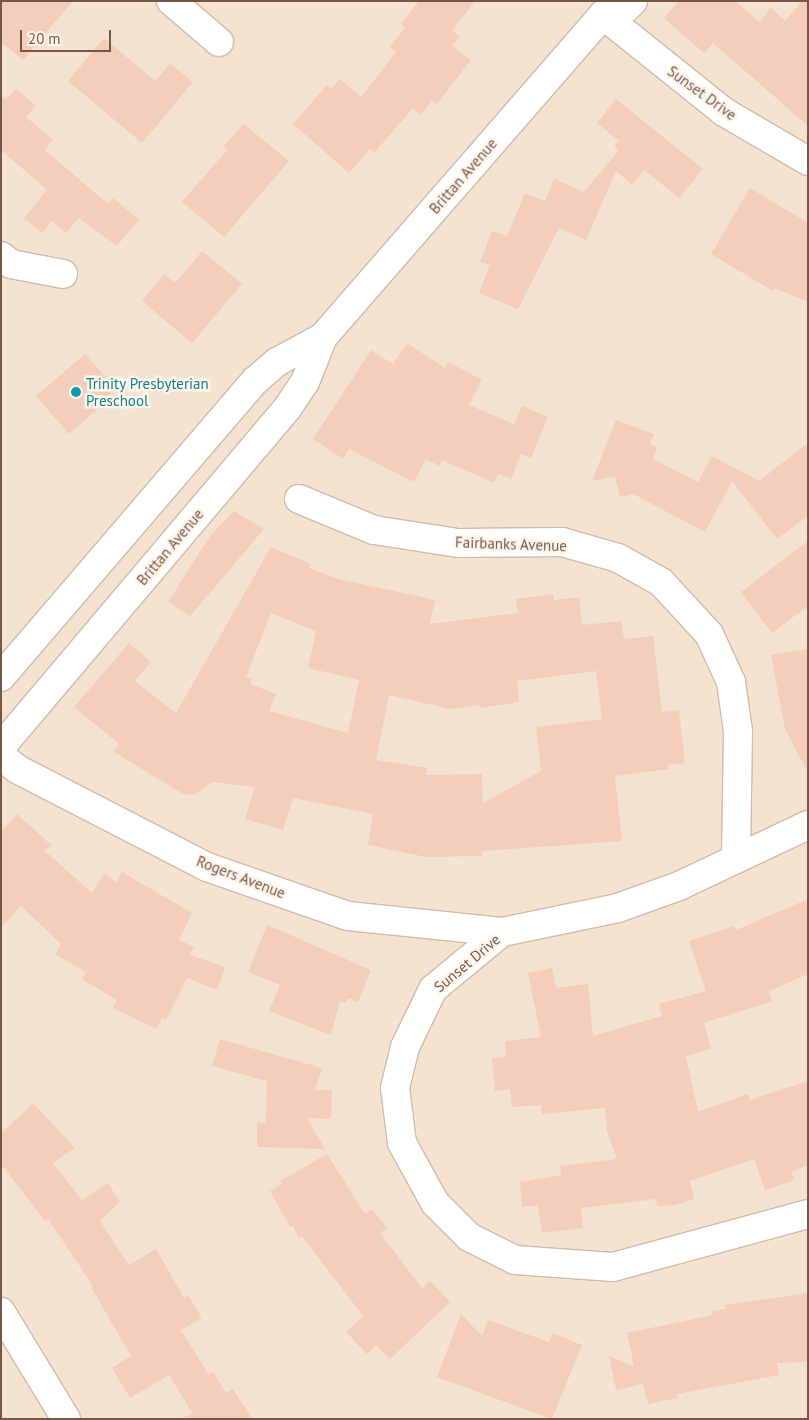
<!DOCTYPE html>
<html>
<head>
<meta charset="utf-8">
<style>
  body { margin:0 }
  #map { position:relative; width:809px; height:1420px; overflow:hidden; background:#fdf2e4; font-family:"PT Sans",sans-serif }
  div>[style] { position:absolute }
  [style*='--x'] { left:calc(var(--x)*1px); top:calc(var(--y)*1px); width:calc(var(--w)*1px); rotate:calc(var(--a)*1deg) }
  .residential>* { inset:0; background:#f5e3d2; transform-origin:0 0 }
  .building>* { inset:0; background:#f4cdbb }
  .roads { filter:drop-shadow(1px 0 #d1baac) drop-shadow(-1px 0 #d1baac) drop-shadow(0 1px #d1baac) drop-shadow(0 -1px #d1baac) }
  .street>* { height:28px; margin:-14px; padding:0 14px; transform-origin:14px; border-radius:14px; background:#fff }
  .secondary>* { height:28px; margin:-14px; padding:0 14px; transform-origin:14px; border-radius:14px; background:#fff }
  .dots>* { width:14px; height:14px; translate:-50% -50%; box-sizing:border-box; border:2px solid #fff6eb; border-radius:50% }
  span { translate:-50% -50%; white-space:nowrap; text-align:center; line-height:1.15; -webkit-text-stroke:5px #fff6eb; paint-order:stroke }
  .street-label { font-size:15px; color:#775648 }
  .culture-label { font-size:15px; color:#0d838f }
  .left { translate:0 -50%; text-align:left }
  .frame { position:absolute; inset:0; border:2px solid #775648; pointer-events:none }
  .scale { position:absolute; left:20px; top:30px; width:91px; height:22px; box-sizing:border-box; border:2px solid #775648; border-top:0; padding-left:6px; font-size:15px; line-height:18px; white-space:nowrap; color:#775648; -webkit-text-stroke:4px #fff6eb; paint-order:stroke }
</style>
</head>
<body>
<div id="map">
  <div class="residential">
    <i style="left:1px;top:1px;width:807px;height:1418px"></i>
  </div>
  <div class="building">
    <i style="clip-path:polygon(1px 1px,73px 1px,23px 60px,1px 42px)"></i>
    <i style="clip-path:polygon(419px 1px,475px 1px,452px 31px,460px 36px,452px 46px,471px 60px,437px 104px,432px 100px,421px 115px,413px 108px,374px 153px,370px 149px,349px 173px,293px 124px,327px 85px,331px 89px,340px 79px,361px 97px,396px 52px,390px 47px,405px 28px,401px 24px)"></i>
    <i style="clip-path:polygon(679px 1px,735px 1px,759px 22px,771px 8px,785px 21px,802px 1px,808px 1px,808px 126px,713px 43px,704px 53px,664px 18px)"></i>
    <i style="clip-path:polygon(104px 38px,155px 81px,170px 63px,193px 82px,142px 143px,68px 81px)"></i>
    <i style="clip-path:polygon(16px 89px,36px 106px,26px 117px,53px 140px,45px 150px,108px 204px,113px 198px,139px 220px,117px 246px,79px 218px,66px 233px,52px 221px,42px 233px,24px 218px,47px 190px,1px 150px,1px 96px,6px 100px)"></i>
    <i style="clip-path:polygon(616px 99px,703px 169px,679px 198px,644px 170px,632px 185px,616px 171px,586px 240px,559px 228px,518px 309px,479px 293px,490px 265px,480px 262px,492px 231px,507px 236px,525px 193px,545px 201px,554px 179px,584px 192px,619px 150px,614px 146px,619px 141px,597px 123px)"></i>
    <i style="clip-path:polygon(244px 124px,289px 161px,224px 237px,182px 202px,227px 150px,223px 147px)"></i>
    <i style="clip-path:polygon(750px 188px,808px 223px,808px 302px,775px 288px,773px 291px,711px 254px)"></i>
    <i style="clip-path:polygon(202px 251px,242px 284px,192px 343px,142px 301px,164px 274px,175px 283px)"></i>
    <i style="clip-path:polygon(407px 343px,445px 368px,448px 362px,482px 380px,469px 405px,514px 424px,522px 406px,548px 417px,531px 458px,521px 454px,511px 479px,498px 474px,494px 483px,442px 460px,439px 466px,426px 459px,414px 482px,349px 449px,343px 459px,313px 439px,371px 350px,393px 364px)"></i>
    <i style="clip-path:polygon(85px 354px,116px 389px,99px 402px,102px 405px,69px 434px,36px 396px)"></i>
    <i style="clip-path:polygon(616px 420px,654px 434px,650px 444px,657px 447px,653px 459px,698px 482px,712px 456px,759px 481px,808px 443px,808px 516px,777px 539px,732px 481px,705px 532px,633px 494px,620px 497px,615px 476px,592px 481px)"></i>
    <i style="clip-path:polygon(234px 511px,264px 529px,190px 616px,168px 602px,210px 536px)"></i>
    <i style="clip-path:polygon(808px 541px,808px 606px,772px 633px,741px 592px)"></i>
    <i style="clip-path:polygon(evenodd,271px 547px,311px 564px,309px 568px,338px 579px,435px 600px,430px 624px,518px 613px,516px 599px,553px 594px,554px 600px,579px 597px,582px 625px,621px 621px,624px 639px,653px 636px,662px 712px,679px 710px,685px 763px,668px 765px,669px 769px,615px 776px,622px 841px,482px 851px,482px 856px,426px 857px,368px 845px,373px 814px,293px 798px,283px 830px,245px 819px,255px 787px,212px 782px,194px 795px,183px 794px,114px 752px,119px 744px,74px 707px,129px 643px,151px 662px,135px 681px,176px 713px,271px 547px,271px 613px,316px 631px,308px 668px,359px 680px,348px 733px,269px 711px,276px 694px,250px 684px,252px 679px,246px 677px,271px 613px,271px 547px,596px 671px,602px 719px,536px 727px,541px 771px,483px 803px,482px 774px,426px 775px,427px 768px,376px 760px,389px 695px,450px 709px,480px 705px,480px 708px,519px 702px,517px 681px,596px 671px)"></i>
    <i style="clip-path:polygon(808px 649px,808px 773px,785px 729px,771px 655px)"></i>
    <i style="clip-path:polygon(17px 814px,51px 845px,45px 851px,92px 893px,104px 874px,117px 882px,122px 872px,192px 913px,179px 940px,194px 947px,190px 955px,225px 967px,217px 990px,187px 978px,166px 1020px,162px 1018px,157px 1029px,113px 1008px,117px 1000px,82px 979px,86px 972px,55px 954px,61px 944px,21px 906px,1px 928px,1px 832px)"></i>
    <i style="clip-path:polygon(808px 899px,808px 974px,769px 991px,772px 1001px,704px 1023px,711px 1049px,686px 1056px,698px 1112px,748px 1094px,750px 1100px,808px 1081px,808px 1165px,791px 1172px,794px 1180px,765px 1190px,754px 1159px,690px 1181px,694px 1199px,675px 1205px,657px 1206px,656px 1199px,581px 1208px,583px 1228px,542px 1233px,538px 1205px,522px 1207px,520px 1182px,561px 1175px,560px 1166px,617px 1159px,607px 1131px,605px 1108px,542px 1114px,541px 1105px,512px 1107px,510px 1089px,495px 1091px,492px 1058px,506px 1057px,505px 1041px,541px 1037px,528px 973px,552px 968px,556px 988px,588px 984px,593px 1036px,662px 1016px,659px 1004px,706px 991px,689px 941px,734px 926px,736px 930px)"></i>
    <i style="clip-path:polygon(267px 925px,371px 970px,358px 1002px,348px 998px,346px 1003px,340px 1001px,331px 1035px,269px 1011px,280px 985px,248px 972px)"></i>
    <i style="clip-path:polygon(220px 1039px,322px 1068px,315px 1090px,332px 1090px,331px 1119px,307px 1118px,325px 1149px,257px 1147px,257px 1122px,266px 1123px,267px 1081px,212px 1066px)"></i>
    <i style="clip-path:polygon(33px 1103px,75px 1148px,53px 1163px,82px 1200px,108px 1183px,120px 1202px,100px 1221px,129px 1265px,156px 1249px,184px 1298px,188px 1295px,202px 1318px,181px 1330px,209px 1375px,213px 1372px,226px 1393px,233px 1389px,252px 1419px,182px 1419px,192px 1413px,169px 1375px,130px 1398px,112px 1368px,131px 1356px,91px 1287px,93px 1286px,48px 1219px,45px 1221px,1px 1164px,1px 1134px)"></i>
    <i style="clip-path:polygon(327px 1154px,365px 1214px,372px 1209px,387px 1228px,380px 1233px,422px 1288px,430px 1281px,450px 1302px,390px 1359px,376px 1345px,367px 1354px,346px 1332px,363px 1316px,302px 1236px,299px 1238px,293px 1226px,290px 1227px,270px 1191px,282px 1184px,280px 1181px)"></i>
    <i style="clip-path:polygon(808px 1293px,808px 1362px,777px 1363px,779px 1375px,677px 1394px,677px 1398px,648px 1404px,643px 1384px,616px 1390px,609px 1356px,634px 1366px,627px 1333px,713px 1315px,712px 1311px,726px 1309px,725px 1305px)"></i>
    <i style="clip-path:polygon(461px 1314px,482px 1336px,488px 1320px,549px 1342px,553px 1333px,582px 1345px,552px 1419px,437px 1377px)"></i>
  </div>
  <div class="roads">
    <div class="street">
      <i style="--x:171;--y:1;--w:63;--a:40.5"></i>
      <i style="--x:603;--y:15;--w:155;--a:38.7"></i>
      <i style="--x:724;--y:112;--w:97;--a:30.3"></i>
      <i style="--x:1;--y:256;--w:13;--a:39"></i>
      <i style="--x:11;--y:264;--w:53;--a:10.9"></i>
      <i style="--x:299;--y:499;--w:81;--a:22.5"></i>
      <i style="--x:374;--y:530;--w:85;--a:8.8"></i>
      <i style="--x:458;--y:543;--w:104;--a:-0.6"></i>
      <i style="--x:562;--y:542;--w:58;--a:15.9"></i>
      <i style="--x:618;--y:558;--w:49;--a:29.2"></i>
      <i style="--x:661;--y:582;--w:71;--a:47.3"></i>
      <i style="--x:709;--y:634;--w:53;--a:65.4"></i>
      <i style="--x:731;--y:682;--w:49;--a:81.9"></i>
      <i style="--x:738;--y:731;--w:127;--a:90.9"></i>
      <i style="--x:1;--y:756;--w:21;--a:39"></i>
      <i style="--x:17;--y:769;--w:214;--a:27.3"></i>
      <i style="--x:207;--y:867;--w:149;--a:19.2"></i>
      <i style="--x:348;--y:916;--w:155;--a:5.9"></i>
      <i style="--x:808;--y:825;--w:143;--a:154.7"></i>
      <i style="--x:679;--y:886;--w:65;--a:160.2"></i>
      <i style="--x:618;--y:908;--w:118;--a:168.3"></i>
      <i style="--x:502;--y:932;--w:89;--a:140.4"></i>
      <i style="--x:433;--y:989;--w:64;--a:115.8"></i>
      <i style="--x:405;--y:1047;--w:42;--a:103.7"></i>
      <i style="--x:395;--y:1088;--w:55;--a:82.7"></i>
      <i style="--x:402;--y:1143;--w:68;--a:61.2"></i>
      <i style="--x:435;--y:1203;--w:48;--a:45"></i>
      <i style="--x:469;--y:1237;--w:51;--a:26.6"></i>
      <i style="--x:515;--y:1260;--w:98;--a:4.1"></i>
      <i style="--x:613;--y:1267;--w:202;--a:-15.2"></i>
    </div>
    <div class="secondary">
      <i style="--x:1;--y:677;--w:391;--a:-49.4"></i>
      <i style="--x:256;--y:380;--w:28;--a:-41"></i>
      <i style="--x:277;--y:362;--w:52;--a:-28.5"></i>
      <i style="--x:1;--y:747;--w:445;--a:-49.8"></i>
      <i style="--x:288;--y:407;--w:30;--a:-56"></i>
      <i style="--x:305;--y:382;--w:48;--a:-68.2"></i>
      <i style="--x:323;--y:337;--w:427;--a:-49"></i>
      <i style="--x:603;--y:15;--w:24;--a:-17"></i>
      <i style="--x:626;--y:8;--w:10;--a:-45"></i>
      <i style="--x:1;--y:1312;--w:125;--a:58.7"></i>
    </div>
  </div>
  <div class="dots">
    <i style="left:76px;top:392px;background:#0f9aa8"></i>
  </div>
  <div class="street-label">
    <span style="left:702px;top:93px;rotate:36deg">Sunset Drive</span>
    <span style="left:463px;top:176px;rotate:-49deg">Brittan Avenue</span>
    <span style="left:511px;top:544px;rotate:2deg">Fairbanks Avenue</span>
    <span style="left:170px;top:547px;rotate:-50deg">Brittan Avenue</span>
    <span style="left:241px;top:877px;rotate:21deg">Rogers Avenue</span>
    <span style="left:467px;top:963px;rotate:-40deg">Sunset Drive</span>
  </div>
  <div class="culture-label">
    <span class="left" style="left:86px;top:392px">Trinity Presbyterian<br>Preschool</span>
  </div>
  <div class="frame"></div>
  <div class="scale">20 m</div>
</div>
</body>
</html>
